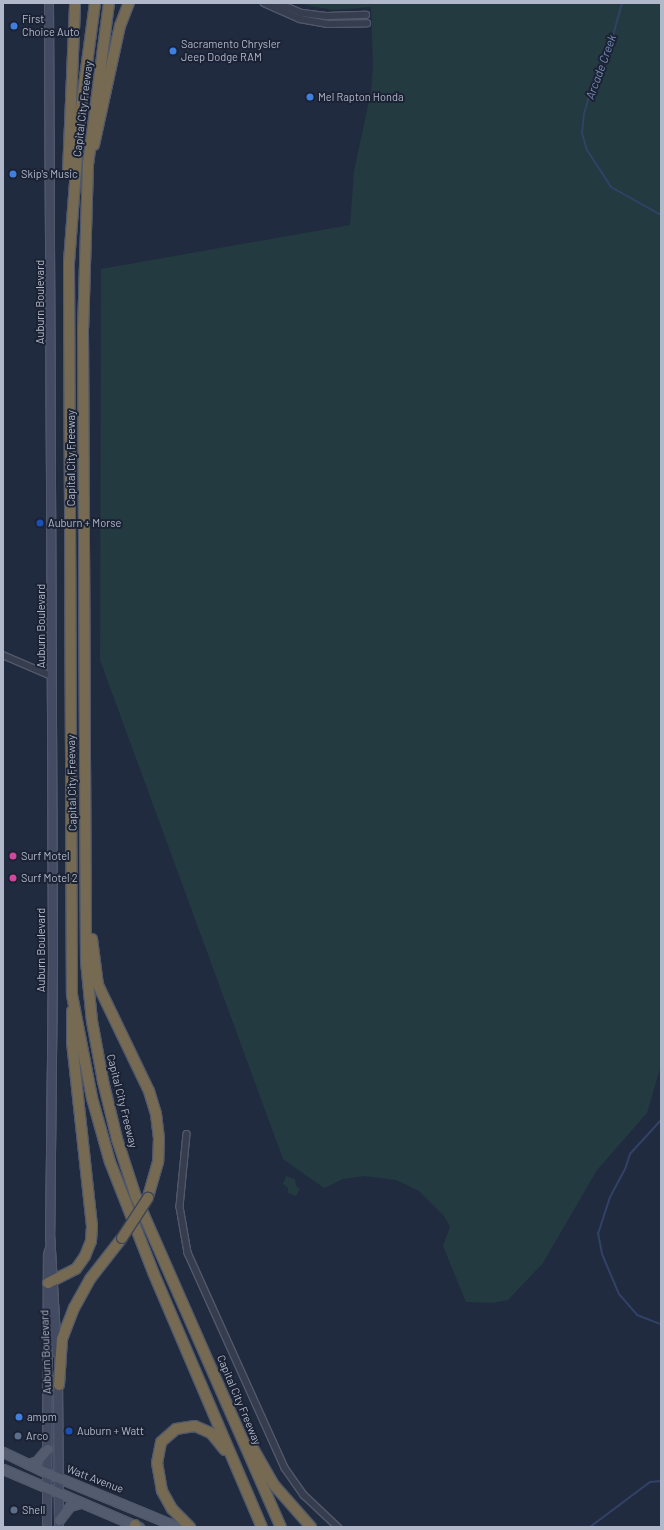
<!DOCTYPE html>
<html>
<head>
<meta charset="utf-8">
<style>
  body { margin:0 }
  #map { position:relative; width:664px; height:1530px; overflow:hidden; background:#212b3f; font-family:Barlow,sans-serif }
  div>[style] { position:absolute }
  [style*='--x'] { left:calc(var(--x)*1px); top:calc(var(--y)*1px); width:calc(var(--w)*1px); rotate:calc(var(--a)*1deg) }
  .green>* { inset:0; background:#233a40 }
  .stream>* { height:2px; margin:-1px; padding:0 1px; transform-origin:1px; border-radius:1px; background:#324166 }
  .roads { filter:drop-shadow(1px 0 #51586a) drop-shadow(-1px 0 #51586a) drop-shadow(0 1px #51586a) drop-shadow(0 -1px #51586a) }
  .street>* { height:5.5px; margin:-2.75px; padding:0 2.75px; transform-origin:2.75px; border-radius:2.75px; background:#363d4f }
  .secondary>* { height:8px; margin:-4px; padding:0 4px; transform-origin:4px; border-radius:4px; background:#434b62 }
  .primary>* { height:9px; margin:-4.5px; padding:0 4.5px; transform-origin:4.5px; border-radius:4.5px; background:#535c6f }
  .highway>* { height:10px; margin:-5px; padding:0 5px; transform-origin:5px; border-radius:5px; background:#766b52 }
  .bridges { filter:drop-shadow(1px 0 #3e4557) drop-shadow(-1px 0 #3e4557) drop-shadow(0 1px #3e4557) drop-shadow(0 -1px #3e4557) }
  .highway-bridge>* { height:10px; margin:-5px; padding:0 5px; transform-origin:5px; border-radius:5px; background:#766b52 }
  .dots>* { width:11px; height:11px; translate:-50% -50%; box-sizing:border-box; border:2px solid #1b2234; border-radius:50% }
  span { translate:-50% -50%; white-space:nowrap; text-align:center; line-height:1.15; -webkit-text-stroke:4px #1b2234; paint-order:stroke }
  .poi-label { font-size:11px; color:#b1b8ca }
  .left { translate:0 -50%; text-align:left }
  .street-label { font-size:11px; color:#b1b8ca }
  .water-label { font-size:12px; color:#768ab4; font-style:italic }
  .frame { position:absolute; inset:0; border:4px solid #b1b8ca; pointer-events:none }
</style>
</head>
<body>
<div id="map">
  <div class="green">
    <i style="clip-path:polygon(296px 3px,661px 3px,661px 1065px,647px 1113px,597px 1170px,543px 1263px,508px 1300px,492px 1303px,466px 1302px,443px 1246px,450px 1227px,444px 1216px,419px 1191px,396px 1180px,364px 1176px,343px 1179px,324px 1188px,283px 1159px,100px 660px,101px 269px,350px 225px,354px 171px,371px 92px,373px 66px,371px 7px,333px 10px)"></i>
    <i style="clip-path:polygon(286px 1176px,295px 1179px,296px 1186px,300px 1189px,296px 1196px,288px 1193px,288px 1188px,283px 1184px)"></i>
  </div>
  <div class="stream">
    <i style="--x:622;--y:3;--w:56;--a:105.5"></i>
    <i style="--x:607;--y:57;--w:26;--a:121"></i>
    <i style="--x:594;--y:79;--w:36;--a:106"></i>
    <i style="--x:584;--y:114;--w:19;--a:96"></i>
    <i style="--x:582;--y:133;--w:18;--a:74"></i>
    <i style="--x:587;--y:150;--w:44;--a:57"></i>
    <i style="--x:611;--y:187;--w:57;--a:29.2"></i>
    <i style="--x:661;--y:1120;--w:46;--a:132.4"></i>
    <i style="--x:630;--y:1154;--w:16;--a:108"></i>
    <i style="--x:625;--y:1169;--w:32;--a:118"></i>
    <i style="--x:610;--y:1197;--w:38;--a:108"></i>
    <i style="--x:598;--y:1233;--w:21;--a:79"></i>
    <i style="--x:602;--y:1254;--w:43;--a:67"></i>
    <i style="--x:619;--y:1294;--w:28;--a:49"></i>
    <i style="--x:637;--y:1315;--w:26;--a:21"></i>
    <i style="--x:590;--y:1527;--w:75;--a:-36.9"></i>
    <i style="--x:650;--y:1482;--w:11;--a:-5"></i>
  </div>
  <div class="roads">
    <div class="street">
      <i style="--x:264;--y:3;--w:39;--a:24"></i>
      <i style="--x:300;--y:19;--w:28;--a:10"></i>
      <i style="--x:328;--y:24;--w:39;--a:-1"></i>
      <i style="--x:278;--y:3;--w:26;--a:23"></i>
      <i style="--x:302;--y:13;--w:26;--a:7"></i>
      <i style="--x:328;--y:16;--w:38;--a:-2"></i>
      <i style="--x:3;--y:655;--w:53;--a:23.2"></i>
      <i style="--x:187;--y:1134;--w:73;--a:95.5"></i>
      <i style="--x:180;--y:1207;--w:47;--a:80.1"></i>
      <i style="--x:188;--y:1253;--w:236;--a:65.7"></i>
      <i style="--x:285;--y:1468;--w:33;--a:55"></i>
      <i style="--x:304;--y:1495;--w:47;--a:43.3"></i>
    </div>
    <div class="secondary">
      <i style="--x:49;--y:3;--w:960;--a:89.76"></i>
      <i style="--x:53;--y:963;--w:270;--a:90.6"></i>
      <i style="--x:50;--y:1233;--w:120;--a:86.7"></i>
      <i style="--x:58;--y:1379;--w:148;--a:89.6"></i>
      <i style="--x:47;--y:1527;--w:272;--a:-89.8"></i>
      <i style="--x:48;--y:1255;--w:7;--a:-74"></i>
    </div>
    <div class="primary">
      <i style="--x:3;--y:1452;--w:49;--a:25.5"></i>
      <i style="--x:47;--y:1473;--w:142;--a:22.4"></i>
      <i style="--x:28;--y:1464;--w:9;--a:-18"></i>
      <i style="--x:37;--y:1461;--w:16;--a:-50"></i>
      <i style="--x:3;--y:1469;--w:148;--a:23.1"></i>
      <i style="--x:59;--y:1520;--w:18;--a:-52"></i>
      <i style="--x:70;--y:1506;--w:10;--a:-17"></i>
    </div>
    <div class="highway">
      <i style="--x:95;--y:3;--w:114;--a:97.6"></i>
      <i style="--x:80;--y:116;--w:147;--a:94.3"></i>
      <i style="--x:69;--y:263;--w:732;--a:89.77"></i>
      <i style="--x:72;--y:995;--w:105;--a:79"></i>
      <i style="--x:92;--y:1098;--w:66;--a:74.3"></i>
      <i style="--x:110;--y:1162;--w:118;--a:68.6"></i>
      <i style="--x:153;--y:1272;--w:277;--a:66.9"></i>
      <i style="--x:109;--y:3;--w:162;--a:97.4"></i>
      <i style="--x:88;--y:164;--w:164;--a:91.7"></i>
      <i style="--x:83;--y:328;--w:633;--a:89.73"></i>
      <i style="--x:86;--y:961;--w:60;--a:84.3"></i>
      <i style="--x:92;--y:1021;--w:61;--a:79.6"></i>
      <i style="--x:103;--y:1081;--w:60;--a:76.4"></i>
      <i style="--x:117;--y:1139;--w:61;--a:71.9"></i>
      <i style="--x:136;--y:1197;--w:360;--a:66.3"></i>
      <i style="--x:94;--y:145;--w:122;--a:-77.7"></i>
      <i style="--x:120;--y:26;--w:25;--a:-69"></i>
      <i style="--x:68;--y:173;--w:170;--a:-87.6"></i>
      <i style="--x:92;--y:939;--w:46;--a:82.6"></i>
      <i style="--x:98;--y:985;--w:118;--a:64.3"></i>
      <i style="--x:149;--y:1091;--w:24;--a:73"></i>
      <i style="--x:156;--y:1114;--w:24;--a:83"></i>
      <i style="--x:159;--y:1138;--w:24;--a:92"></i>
      <i style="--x:158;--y:1162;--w:37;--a:106"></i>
      <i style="--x:48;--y:1283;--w:31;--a:-27"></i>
      <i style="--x:76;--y:1269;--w:16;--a:-55"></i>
      <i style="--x:85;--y:1256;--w:16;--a:-68"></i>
      <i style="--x:91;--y:1241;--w:15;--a:-86"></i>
      <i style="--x:92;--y:1226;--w:184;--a:-96.2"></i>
      <i style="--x:72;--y:1043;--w:32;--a:-90"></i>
      <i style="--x:59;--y:1385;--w:46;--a:-86.3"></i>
      <i style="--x:62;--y:1339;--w:33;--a:-69"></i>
      <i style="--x:74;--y:1308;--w:33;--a:-61"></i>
      <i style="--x:90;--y:1279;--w:52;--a:-52"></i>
      <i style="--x:251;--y:1445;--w:46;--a:60.1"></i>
      <i style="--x:274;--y:1485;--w:56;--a:48.6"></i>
      <i style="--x:135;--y:1525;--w:2;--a:63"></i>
      <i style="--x:190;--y:1527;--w:25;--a:-135"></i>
      <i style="--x:172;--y:1509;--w:21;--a:-119"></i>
      <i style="--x:162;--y:1491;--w:28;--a:-100"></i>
      <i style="--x:157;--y:1463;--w:21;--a:-79"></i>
      <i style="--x:161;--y:1442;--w:20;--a:-41"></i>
      <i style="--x:176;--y:1429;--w:19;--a:-9"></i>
      <i style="--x:195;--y:1426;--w:17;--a:24"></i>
      <i style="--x:211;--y:1433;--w:22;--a:51"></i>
    </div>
  </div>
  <div class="bridges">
    <div class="highway-bridge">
      <i style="--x:122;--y:1238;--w:48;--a:-57"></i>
    </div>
  </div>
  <div class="dots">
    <i style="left:14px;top:26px;background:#3f7fe0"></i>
    <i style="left:173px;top:51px;background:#3f7fe0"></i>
    <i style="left:310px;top:97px;background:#3f7fe0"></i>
    <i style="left:13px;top:174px;background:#3f7fe0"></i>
    <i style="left:40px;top:523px;background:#1a4fb4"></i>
    <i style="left:13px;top:856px;background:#d1479c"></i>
    <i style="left:13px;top:878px;background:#d1479c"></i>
    <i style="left:19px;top:1417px;background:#3f7fe0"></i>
    <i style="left:69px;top:1431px;background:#1a4fb4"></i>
    <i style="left:18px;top:1436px;background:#5c6f8a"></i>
    <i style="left:14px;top:1510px;background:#5c6f8a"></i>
  </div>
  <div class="poi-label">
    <span class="left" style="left:22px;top:26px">First<br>Choice Auto</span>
    <span class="left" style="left:181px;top:51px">Sacramento Chrysler<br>Jeep Dodge RAM</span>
    <span class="left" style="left:318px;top:97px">Mel Rapton Honda</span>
    <span class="left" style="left:21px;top:174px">Skip's Music</span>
    <span class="left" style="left:48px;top:523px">Auburn + Morse</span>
    <span class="left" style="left:21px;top:856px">Surf Motel</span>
    <span class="left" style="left:21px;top:878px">Surf Motel 2</span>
    <span class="left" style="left:27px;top:1417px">ampm</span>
    <span class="left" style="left:77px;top:1431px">Auburn + Watt</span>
    <span class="left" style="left:26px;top:1436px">Arco</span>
    <span class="left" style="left:22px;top:1510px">Shell</span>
  </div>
  <div class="street-label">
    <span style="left:83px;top:109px;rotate:-83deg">Capital City Freeway</span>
    <span style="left:40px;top:302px;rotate:-90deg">Auburn Boulevard</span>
    <span style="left:71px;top:458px;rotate:-90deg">Capital City Freeway</span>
    <span style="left:41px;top:626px;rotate:-90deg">Auburn Boulevard</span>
    <span style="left:72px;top:783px;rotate:-91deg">Capital City Freeway</span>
    <span style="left:41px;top:950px;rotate:-90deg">Auburn Boulevard</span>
    <span style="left:122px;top:1101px;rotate:76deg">Capital City Freeway</span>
    <span style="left:46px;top:1352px;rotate:-92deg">Auburn Boulevard</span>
    <span style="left:239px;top:1400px;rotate:67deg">Capital City Freeway</span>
    <span style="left:95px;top:1479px;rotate:21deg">Watt Avenue</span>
  </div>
  <div class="water-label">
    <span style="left:601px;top:67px;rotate:-70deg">Arcade Creek</span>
  </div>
  <div class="frame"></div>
</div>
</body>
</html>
